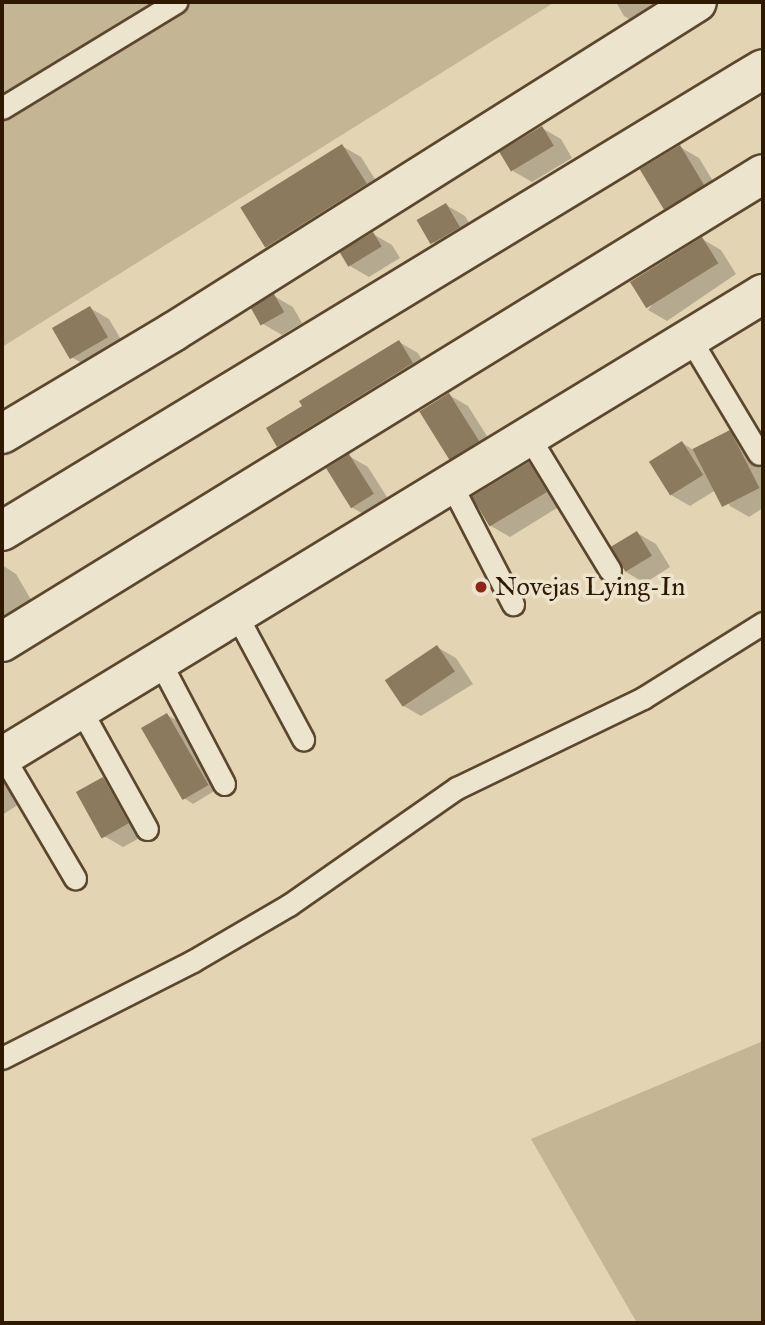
<!DOCTYPE html>
<html>
<head>
<meta charset="utf-8">
<style>
  body { margin:0 }
  #map { position:relative; width:765px; height:1325px; overflow:hidden; background:#e3d5b4; font-family:"IM FELL Great Primer",serif }
  div>[style] { position:absolute }
  [style*='--x'] { left:calc(var(--x)*1px); top:calc(var(--y)*1px); width:calc(var(--w)*1px); rotate:calc(var(--a)*1deg) }
  .green>* { inset:0; background:#c4b595 }
  .shadow>* { inset:0; background:#0003 }
  .building>* { inset:0; background:#8c7a5e; transform-origin:0 0 }
  .roads { filter:drop-shadow(2px 0 #5b472d) drop-shadow(-2px 0 #5b472d) drop-shadow(0 2px #5b472d) drop-shadow(0 -2px #5b472d) }
  .service>* { height:21px; margin:-10.5px; padding:0 10.5px; transform-origin:10.5px; border-radius:10.5px; background:#ede4ce }
  .minor>* { height:38px; margin:-19px; padding:0 19px; transform-origin:19px; border-radius:19px; background:#ede4ce }
  .dots>* { width:19px; height:19px; translate:-50% -50%; box-sizing:border-box; border:4px solid #ede4ce; border-radius:50% }
  span { translate:-50% -50%; white-space:nowrap; text-align:center; line-height:1.15; -webkit-text-stroke:7px #ede4ce; paint-order:stroke }
  .poi-label { font-size:26px; color:#2e1800 }
  .left { translate:0 -50%; text-align:left }
  .frame { position:absolute; inset:0; border:4px solid #2e1800; pointer-events:none }
</style>
</head>
<body>
<div id="map">
  <div class="green">
    <i style="clip-path:polygon(2px 2px,555px 2px,2px 347px)"></i>
    <i style="clip-path:polygon(763px 1041px,763px 1323px,637px 1323px,531px 1139px)"></i>
  </div>
  <div class="shadow">
    <i style="clip-path:polygon(616px 2px,669px 2px,643px 27px,624px 16px)"></i>
    <i style="clip-path:polygon(542px 128px,561px 139px,572px 158px,532px 182px,513px 171px)"></i>
    <i style="clip-path:polygon(342px 146px,361px 157px,385px 195px,285px 258px,266px 247px)"></i>
    <i style="clip-path:polygon(680px 147px,699px 158px,722px 196px,685px 219px,666px 208px)"></i>
    <i style="clip-path:polygon(446px 205px,465px 216px,478px 238px,453px 254px,434px 243px)"></i>
    <i style="clip-path:polygon(373px 234px,392px 245px,400px 258px,369px 277px,350px 266px)"></i>
    <i style="clip-path:polygon(702px 239px,721px 250px,736px 274px,667px 321px,648px 310px)"></i>
    <i style="clip-path:polygon(274px 296px,293px 307px,302px 323px,282px 335px,263px 324px)"></i>
    <i style="clip-path:polygon(90px 308px,109px 319px,126px 348px,92px 369px,73px 358px)"></i>
    <i style="clip-path:polygon(399px 342px,418px 353px,431px 375px,298px 457px,278px 446px)"></i>
    <i style="clip-path:polygon(449px 395px,468px 406px,497px 452px,470px 469px,451px 458px)"></i>
    <i style="clip-path:polygon(730px 432px,749px 443px,763px 471px,763px 508px,749px 517px,730px 506px,719px 488px,690px 506px,671px 495px,682px 443px,697px 452px)"></i>
    <i style="clip-path:polygon(349px 456px,368px 467px,392px 505px,371px 518px,351px 507px)"></i>
    <i style="clip-path:polygon(529px 464px,548px 475px,565px 503px,510px 537px,491px 526px)"></i>
    <i style="clip-path:polygon(637px 533px,656px 544px,670px 567px,645px 583px,626px 572px)"></i>
    <i style="clip-path:polygon(2px 565px,16px 574px,40px 615px,2px 620px)"></i>
    <i style="clip-path:polygon(437px 647px,456px 658px,473px 684px,421px 716px,402px 705px)"></i>
    <i style="clip-path:polygon(167px 715px,176px 720px,216px 790px,193px 804px,184px 798px)"></i>
    <i style="clip-path:polygon(103px 779px,122px 790px,147px 834px,123px 847px,104px 836px)"></i>
    <i style="clip-path:polygon(2px 781px,21px 803px,2px 815px)"></i>
  </div>
  <div class="building">
    <i style="left:542px;top:126px;width:23px;height:50px;rotate:59deg"></i>
    <i style="left:342px;top:144px;width:47px;height:120px;rotate:58deg"></i>
    <i style="left:680px;top:145px;width:47px;height:47px;rotate:59deg"></i>
    <i style="left:446px;top:203px;width:28px;height:34px;rotate:60deg"></i>
    <i style="left:373px;top:232px;width:17px;height:39px;rotate:59deg"></i>
    <i style="left:702px;top:237px;width:31px;height:85px;rotate:58deg"></i>
    <i style="left:274px;top:294px;width:21px;height:27px;rotate:61deg"></i>
    <i style="left:90px;top:306px;width:36px;height:44px;rotate:60deg"></i>
    <i style="clip-path:polygon(399px 340px,413px 363px,277px 447px,266px 428px,302px 406px,299px 401px)"></i>
    <i style="left:449px;top:393px;width:57px;height:35px;rotate:58deg"></i>
    <i style="left:730px;top:430px;width:65px;height:42px;rotate:63deg"></i>
    <i style="left:682px;top:441px;width:40px;height:39px;rotate:58deg"></i>
    <i style="left:349px;top:454px;width:47px;height:27px;rotate:58deg"></i>
    <i style="left:529px;top:462px;width:35px;height:67px;rotate:59deg"></i>
    <i style="left:637px;top:531px;width:29px;height:31px;rotate:59deg"></i>
    <i style="left:437px;top:645px;width:32px;height:63px;rotate:56deg"></i>
    <i style="left:167px;top:713px;width:83px;height:30px;rotate:60deg"></i>
    <i style="left:103px;top:777px;width:53px;height:31px;rotate:61deg"></i>
  </div>
  <div class="roads">
    <div class="service">
      <i style="--x:2;--y:108;--w:204;--a:-31.3"></i>
      <i style="--x:689;--y:337;--w:136;--a:59.1"></i>
      <i style="--x:529;--y:437;--w:156;--a:58.7"></i>
      <i style="--x:452;--y:486;--w:133;--a:62.7"></i>
      <i style="--x:237;--y:616;--w:140;--a:61.8"></i>
      <i style="--x:159;--y:660;--w:140;--a:62.3"></i>
      <i style="--x:81;--y:710;--w:136;--a:61"></i>
      <i style="--x:3;--y:756;--w:142;--a:59.5"></i>
      <i style="--x:2;--y:1058;--w:214;--a:-26.9"></i>
      <i style="--x:193;--y:961;--w:111;--a:-30.3"></i>
      <i style="--x:289;--y:905;--w:205;--a:-34.9"></i>
      <i style="--x:457;--y:788;--w:207;--a:-25.8"></i>
      <i style="--x:643;--y:698;--w:142;--a:-32"></i>
    </div>
    <div class="minor">
      <i style="--x:2;--y:434;--w:199;--a:-30.8"></i>
      <i style="--x:173;--y:332;--w:619;--a:-32.2"></i>
      <i style="--x:2;--y:531;--w:890;--a:-31.26"></i>
      <i style="--x:2;--y:642;--w:893;--a:-31.59"></i>
      <i style="--x:2;--y:757;--w:891;--a:-31.32"></i>
    </div>
  </div>
  <div class="dots">
    <i style="left:481px;top:587px;background:#8f2418"></i>
  </div>
  <div class="poi-label">
    <span class="left" style="left:495px;top:587px">Novejas Lying-In</span>
  </div>
  <div class="frame"></div>
</div>
</body>
</html>
